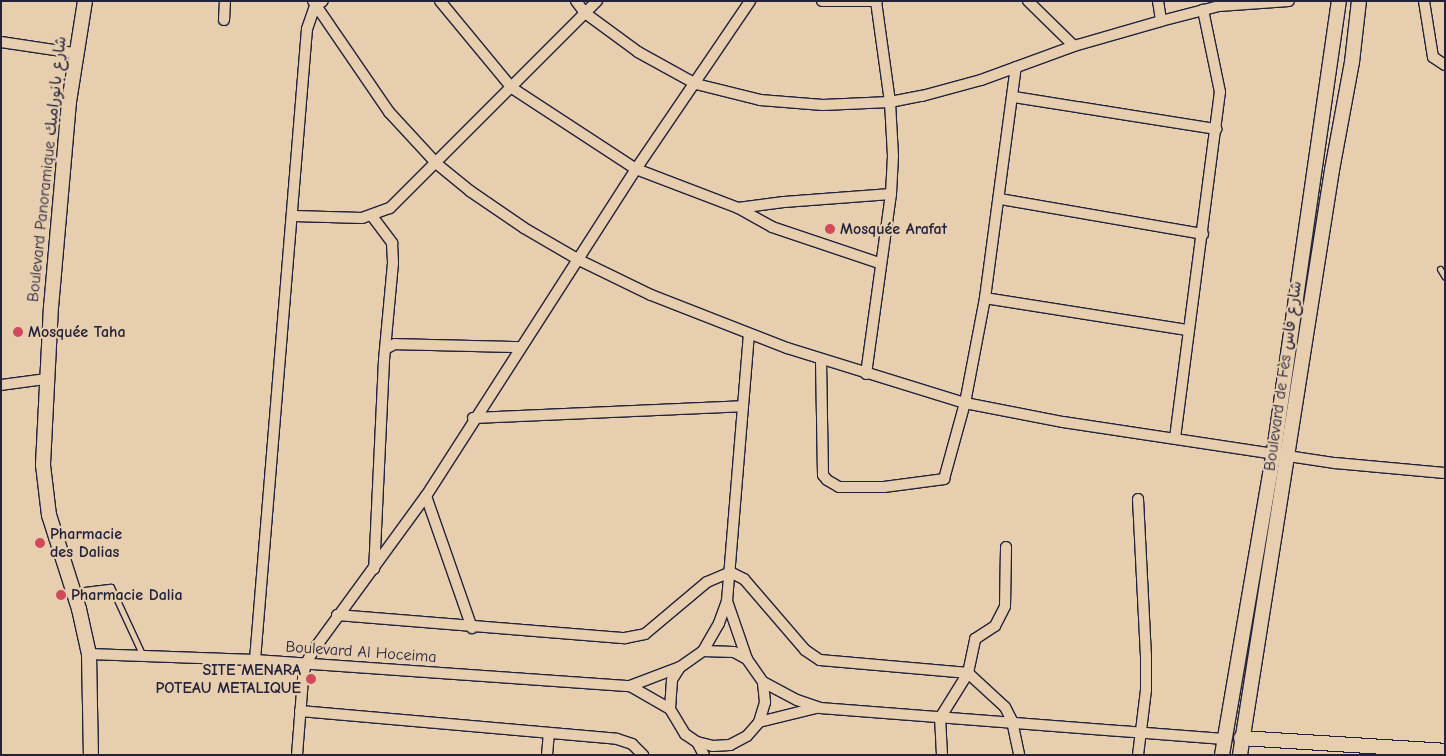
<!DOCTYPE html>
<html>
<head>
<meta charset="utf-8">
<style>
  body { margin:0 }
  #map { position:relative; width:1446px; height:756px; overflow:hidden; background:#e7ceaf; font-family:"Comic Neue","Playpen Sans Arabic",sans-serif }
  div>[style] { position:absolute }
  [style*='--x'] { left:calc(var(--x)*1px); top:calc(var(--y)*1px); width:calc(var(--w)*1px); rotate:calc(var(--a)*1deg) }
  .roads { filter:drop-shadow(1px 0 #22223b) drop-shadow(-1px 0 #22223b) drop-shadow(0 1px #22223b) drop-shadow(0 -1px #22223b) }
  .lane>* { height:5px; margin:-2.5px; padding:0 2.5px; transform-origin:2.5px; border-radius:2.5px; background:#e7ceaf }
  .street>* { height:10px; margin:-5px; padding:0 5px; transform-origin:5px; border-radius:5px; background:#e7ceaf }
  .secondary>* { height:14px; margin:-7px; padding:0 7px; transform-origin:7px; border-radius:7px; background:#e7ceaf }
  .dots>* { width:14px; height:14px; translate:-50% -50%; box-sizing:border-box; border:2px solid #e7ceaf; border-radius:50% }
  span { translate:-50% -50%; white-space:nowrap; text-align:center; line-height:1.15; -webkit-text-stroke:4.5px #e7ceaf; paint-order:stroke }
  .street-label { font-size:16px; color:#22223b }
  .poi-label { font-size:16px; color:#22223b; font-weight:700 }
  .left { translate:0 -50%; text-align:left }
  .right { translate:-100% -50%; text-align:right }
  .frame { position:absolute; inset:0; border:2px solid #22223b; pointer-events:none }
</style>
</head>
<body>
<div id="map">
  <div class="roads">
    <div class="lane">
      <i style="--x:1440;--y:269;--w:9;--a:58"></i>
      <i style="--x:76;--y:591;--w:35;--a:-7"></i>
      <i style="--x:111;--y:587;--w:76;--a:65.1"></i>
    </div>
    <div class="street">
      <i style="--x:313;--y:1;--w:135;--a:55.6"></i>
      <i style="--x:389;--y:112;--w:71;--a:47.3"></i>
      <i style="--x:437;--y:164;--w:43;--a:39.3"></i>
      <i style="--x:470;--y:191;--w:65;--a:34.4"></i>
      <i style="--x:524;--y:228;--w:64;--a:30.2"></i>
      <i style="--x:579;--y:260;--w:80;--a:25.9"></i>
      <i style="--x:651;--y:295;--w:146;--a:21.3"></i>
      <i style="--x:787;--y:348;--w:186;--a:17.2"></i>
      <i style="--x:965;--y:403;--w:100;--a:11"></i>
      <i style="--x:1063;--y:422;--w:275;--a:8.6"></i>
      <i style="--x:1335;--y:463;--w:110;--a:5.2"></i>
      <i style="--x:440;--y:1;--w:113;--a:50.4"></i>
      <i style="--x:512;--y:88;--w:148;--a:33.2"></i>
      <i style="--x:636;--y:169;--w:109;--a:20.9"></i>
      <i style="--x:738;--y:208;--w:46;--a:-7.4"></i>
      <i style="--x:784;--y:202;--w:107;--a:-4.3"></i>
      <i style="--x:576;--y:1;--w:15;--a:53"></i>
      <i style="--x:585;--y:13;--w:66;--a:36.3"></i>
      <i style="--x:638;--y:52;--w:66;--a:28.9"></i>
      <i style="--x:696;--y:84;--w:66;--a:14"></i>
      <i style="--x:760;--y:100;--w:63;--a:4.5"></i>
      <i style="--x:823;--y:105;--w:67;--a:-2.6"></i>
      <i style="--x:890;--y:102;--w:33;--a:-11"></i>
      <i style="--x:922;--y:96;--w:61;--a:-15.2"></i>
      <i style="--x:981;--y:80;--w:99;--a:-20.1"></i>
      <i style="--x:1074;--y:46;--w:91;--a:-16"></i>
      <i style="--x:1161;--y:21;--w:60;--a:-14.5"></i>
      <i style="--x:1219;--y:6;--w:70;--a:-4.1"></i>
      <i style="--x:822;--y:1;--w:55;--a:0"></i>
      <i style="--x:1028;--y:1;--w:64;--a:44.4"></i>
      <i style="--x:1158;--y:1;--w:20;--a:81"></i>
      <i style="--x:1424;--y:1;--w:57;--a:80.9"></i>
      <i style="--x:1433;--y:57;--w:14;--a:34"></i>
      <i style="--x:224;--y:20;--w:19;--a:-87"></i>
      <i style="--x:1;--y:42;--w:75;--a:8.5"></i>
      <i style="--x:1014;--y:97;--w:205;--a:9"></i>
      <i style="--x:1000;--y:199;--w:206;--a:9.8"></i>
      <i style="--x:738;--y:208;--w:39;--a:29"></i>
      <i style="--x:772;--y:227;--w:113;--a:18.6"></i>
      <i style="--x:294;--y:216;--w:68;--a:1.7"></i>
      <i style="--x:362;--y:218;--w:30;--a:-20"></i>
      <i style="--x:390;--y:208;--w:293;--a:-45"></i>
      <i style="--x:372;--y:216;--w:34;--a:53"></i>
      <i style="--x:392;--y:243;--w:20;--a:87"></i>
      <i style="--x:393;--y:263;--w:97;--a:95.3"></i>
      <i style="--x:384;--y:360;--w:209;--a:92.7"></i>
      <i style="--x:985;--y:298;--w:206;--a:9"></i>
      <i style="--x:387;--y:348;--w:9;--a:-27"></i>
      <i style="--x:395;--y:344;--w:124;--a:1.4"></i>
      <i style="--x:821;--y:360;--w:115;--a:89"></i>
      <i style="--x:823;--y:475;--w:6;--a:51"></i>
      <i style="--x:827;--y:480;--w:14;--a:30"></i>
      <i style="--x:839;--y:487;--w:45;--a:0"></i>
      <i style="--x:884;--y:487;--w:61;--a:-7.6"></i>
      <i style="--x:944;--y:479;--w:79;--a:-74.6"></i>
      <i style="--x:965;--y:403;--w:107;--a:-79.2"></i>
      <i style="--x:985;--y:298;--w:233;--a:-82.4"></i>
      <i style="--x:866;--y:374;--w:182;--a:-82.1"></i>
      <i style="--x:891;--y:194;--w:38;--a:-87"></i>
      <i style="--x:893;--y:156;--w:54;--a:-93.2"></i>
      <i style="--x:890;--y:102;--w:102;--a:-97.9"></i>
      <i style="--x:1;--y:385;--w:45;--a:-7.6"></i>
      <i style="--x:473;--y:418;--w:270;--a:-2.5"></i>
      <i style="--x:1175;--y:438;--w:349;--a:-82.6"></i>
      <i style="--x:1220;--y:92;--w:84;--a:-101.7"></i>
      <i style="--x:426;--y:496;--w:140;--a:70.8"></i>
      <i style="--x:1138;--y:499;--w:156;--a:87.1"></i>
      <i style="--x:1146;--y:655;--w:35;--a:90"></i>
      <i style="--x:1146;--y:690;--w:65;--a:97"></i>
      <i style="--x:727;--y:601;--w:61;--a:71"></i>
      <i style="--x:337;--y:615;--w:289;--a:4.6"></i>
      <i style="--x:625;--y:638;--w:20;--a:-11"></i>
      <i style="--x:645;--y:634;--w:81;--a:-40"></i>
      <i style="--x:707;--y:582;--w:25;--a:-23"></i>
      <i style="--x:730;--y:572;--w:16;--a:27"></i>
      <i style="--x:744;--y:579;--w:94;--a:49.3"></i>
      <i style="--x:805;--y:650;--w:18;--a:34"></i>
      <i style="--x:820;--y:660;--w:149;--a:5"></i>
      <i style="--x:968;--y:673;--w:50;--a:42.6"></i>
      <i style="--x:1005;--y:707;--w:16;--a:63"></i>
      <i style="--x:1012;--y:721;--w:35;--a:78"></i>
      <i style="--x:703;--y:651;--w:32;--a:-60"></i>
      <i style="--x:719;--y:623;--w:23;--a:-70"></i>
      <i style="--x:727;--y:601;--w:267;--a:-85.3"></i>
      <i style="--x:89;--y:654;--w:166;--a:2.1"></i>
      <i style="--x:255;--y:660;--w:376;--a:4"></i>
      <i style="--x:630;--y:686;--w:53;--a:-20.8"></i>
      <i style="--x:255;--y:660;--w:633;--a:-85.29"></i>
      <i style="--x:307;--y:29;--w:24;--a:-71"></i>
      <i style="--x:315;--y:6;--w:9;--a:-32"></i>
      <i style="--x:763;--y:682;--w:38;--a:28"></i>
      <i style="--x:797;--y:700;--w:24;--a:19"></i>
      <i style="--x:820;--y:708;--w:405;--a:4.4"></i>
      <i style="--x:630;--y:686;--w:46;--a:29.9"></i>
      <i style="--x:670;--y:709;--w:29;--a:59"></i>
      <i style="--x:685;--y:734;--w:14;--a:34"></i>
      <i style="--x:697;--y:742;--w:16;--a:14"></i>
      <i style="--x:713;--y:746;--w:17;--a:-3"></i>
      <i style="--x:730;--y:745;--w:19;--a:-28"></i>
      <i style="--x:747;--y:736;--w:18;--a:-49"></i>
      <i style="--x:759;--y:722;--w:21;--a:-73"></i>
      <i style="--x:765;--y:702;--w:20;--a:-96"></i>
      <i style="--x:763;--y:682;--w:28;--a:-125"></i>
      <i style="--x:747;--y:659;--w:15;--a:-152"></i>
      <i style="--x:734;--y:652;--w:31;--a:-178"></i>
      <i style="--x:703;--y:651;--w:28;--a:145"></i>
      <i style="--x:680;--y:667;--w:15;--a:122"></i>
      <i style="--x:672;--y:680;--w:29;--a:94"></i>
      <i style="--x:300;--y:711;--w:318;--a:5"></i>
      <i style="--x:617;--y:739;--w:16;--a:18"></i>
      <i style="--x:632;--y:744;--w:16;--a:45"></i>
      <i style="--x:759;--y:722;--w:59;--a:-13.8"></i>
      <i style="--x:697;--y:742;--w:15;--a:62"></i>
      <i style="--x:297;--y:755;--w:77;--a:-85.5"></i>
      <i style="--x:303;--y:678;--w:15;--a:-79"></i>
      <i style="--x:306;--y:663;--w:17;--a:-59"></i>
      <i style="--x:315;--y:648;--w:188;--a:-53.9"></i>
      <i style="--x:426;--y:496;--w:389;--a:-57.3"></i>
      <i style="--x:636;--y:169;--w:203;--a:-55.8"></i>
      <i style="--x:547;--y:755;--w:22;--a:-85"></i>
      <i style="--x:942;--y:755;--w:37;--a:-93"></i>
      <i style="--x:940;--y:718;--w:53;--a:-58.1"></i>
      <i style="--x:968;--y:673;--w:35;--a:-78"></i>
      <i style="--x:975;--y:639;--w:24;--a:-33"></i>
      <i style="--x:995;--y:626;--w:22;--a:-63"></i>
      <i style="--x:1005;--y:606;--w:59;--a:-89"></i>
    </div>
    <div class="secondary">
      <i style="--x:85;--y:1;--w:102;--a:99"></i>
      <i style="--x:69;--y:102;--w:205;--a:95"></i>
      <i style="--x:51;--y:306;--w:159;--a:92.9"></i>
      <i style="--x:43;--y:465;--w:50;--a:83.2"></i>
      <i style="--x:49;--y:515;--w:99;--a:72.3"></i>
      <i style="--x:79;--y:609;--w:46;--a:77.5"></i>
      <i style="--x:89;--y:654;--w:101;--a:88.9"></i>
      <i style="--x:1241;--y:738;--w:204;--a:3.6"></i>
      <i style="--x:1222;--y:755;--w:308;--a:-80.3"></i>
      <i style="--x:1274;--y:451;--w:455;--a:-81.8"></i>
      <i style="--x:1240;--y:755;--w:592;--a:-81.06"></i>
      <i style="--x:1332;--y:170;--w:110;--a:-79.5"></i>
      <i style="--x:1352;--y:62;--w:61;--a:-83.5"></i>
    </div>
  </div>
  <div class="dots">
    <i style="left:830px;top:229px;background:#d1495b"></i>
    <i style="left:18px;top:332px;background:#d1495b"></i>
    <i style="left:40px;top:543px;background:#d1495b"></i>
    <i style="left:61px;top:595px;background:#d1495b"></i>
    <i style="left:311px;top:679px;background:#d1495b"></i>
  </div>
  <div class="street-label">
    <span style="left:47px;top:169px;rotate:-84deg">Boulevard Panoramique شارع بانوراميك</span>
    <span style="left:1283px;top:376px;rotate:-82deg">Boulevard de Fès شارع فاس</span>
    <span style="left:361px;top:652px;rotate:4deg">Boulevard Al Hoceima</span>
  </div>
  <div class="poi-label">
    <span class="left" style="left:840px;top:229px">Mosquée Arafat</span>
    <span class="left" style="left:28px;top:332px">Mosquée Taha</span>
    <span class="left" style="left:50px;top:543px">Pharmacie<br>des Dalias</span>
    <span class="left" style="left:71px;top:595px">Pharmacie Dalia</span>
    <span class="right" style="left:301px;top:679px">SITE MENARA<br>POTEAU METALIQUE</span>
  </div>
  <div class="frame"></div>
</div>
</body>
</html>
